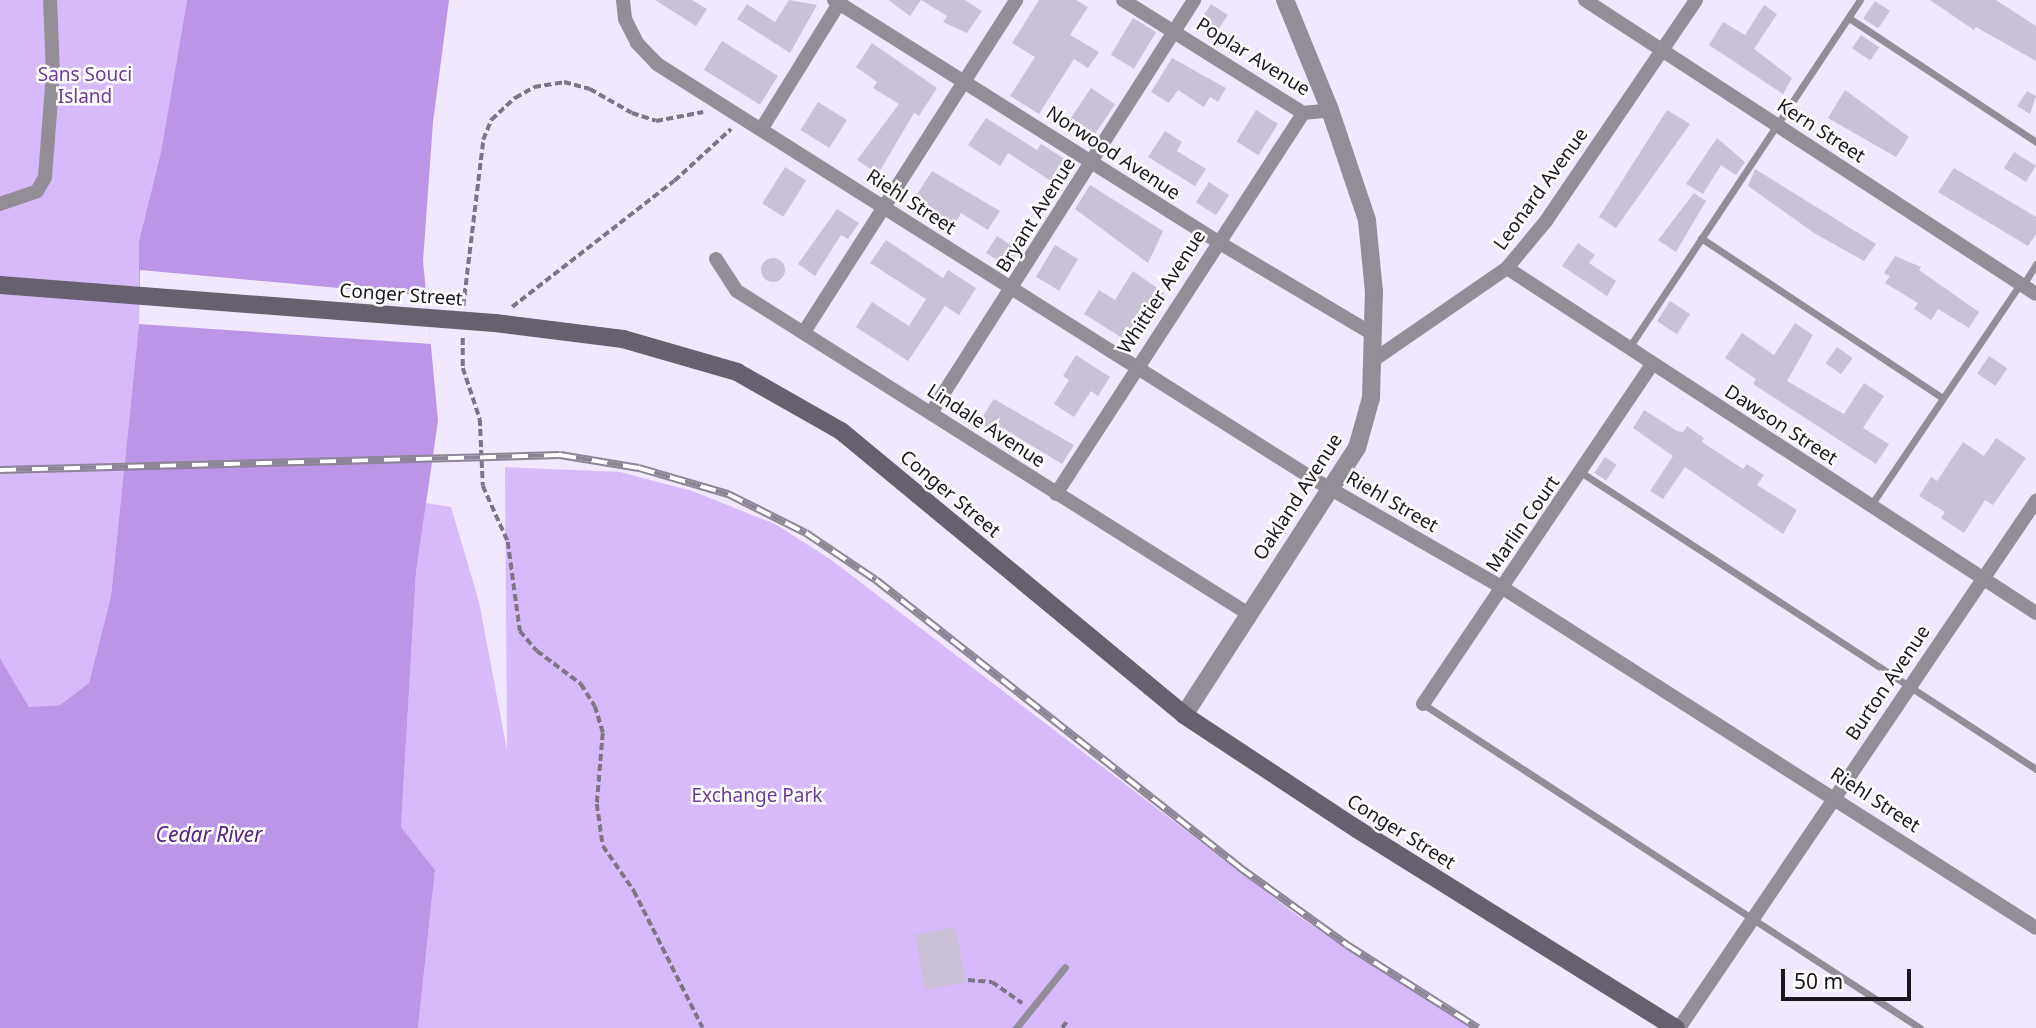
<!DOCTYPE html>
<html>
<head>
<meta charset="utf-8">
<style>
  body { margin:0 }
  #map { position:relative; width:2036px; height:1028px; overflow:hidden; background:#f1e7fe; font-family:"Noto Sans",sans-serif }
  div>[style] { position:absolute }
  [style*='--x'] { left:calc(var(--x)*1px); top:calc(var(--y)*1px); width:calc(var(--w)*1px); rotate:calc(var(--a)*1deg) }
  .green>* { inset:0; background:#d7bafc }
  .water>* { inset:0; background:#bb95e7 }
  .pier>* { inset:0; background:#f1e7fe }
  .building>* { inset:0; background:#cac1d7; transform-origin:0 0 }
  .round { border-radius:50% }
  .path>* { height:3.5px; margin-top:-1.75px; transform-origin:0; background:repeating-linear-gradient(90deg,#7b7584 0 7px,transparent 0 10.5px) }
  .service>* { height:7px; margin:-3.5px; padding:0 3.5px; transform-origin:3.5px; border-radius:3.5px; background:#928d97 }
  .minor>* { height:14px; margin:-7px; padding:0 7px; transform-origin:7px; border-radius:7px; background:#928d97 }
  .tertiary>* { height:18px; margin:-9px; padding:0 9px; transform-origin:9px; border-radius:9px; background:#928d97 }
  .secondary>* { height:18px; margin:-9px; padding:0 9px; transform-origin:9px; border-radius:9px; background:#67616f }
  .rail>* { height:8px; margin-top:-4px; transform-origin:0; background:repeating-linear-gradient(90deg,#fff 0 16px,#8c8595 0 32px); box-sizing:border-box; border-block:2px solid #8c8595 }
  span { translate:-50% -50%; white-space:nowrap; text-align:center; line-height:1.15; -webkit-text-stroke:5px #fff; paint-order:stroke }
  .street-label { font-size:19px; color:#19161e }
  .park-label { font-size:19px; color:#6b3a98 }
  .water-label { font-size:21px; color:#54217f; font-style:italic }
  .scale { position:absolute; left:1781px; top:969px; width:130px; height:32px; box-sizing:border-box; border:4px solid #19161e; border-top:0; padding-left:9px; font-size:21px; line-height:24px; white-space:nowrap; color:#19161e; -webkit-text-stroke:5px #fff; paint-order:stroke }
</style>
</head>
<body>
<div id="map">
  <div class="green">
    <i style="clip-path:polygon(0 0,187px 0,161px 152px,139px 241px,139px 324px,111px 596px,89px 683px,60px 705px,29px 707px,0 658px)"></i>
    <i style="clip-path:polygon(505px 467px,620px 472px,692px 491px,775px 524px,830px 559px,1298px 916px,1471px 1028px,418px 1028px,435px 870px,401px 827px,416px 572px,426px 503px,451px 507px,479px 602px,507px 750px)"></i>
  </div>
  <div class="water">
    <i style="clip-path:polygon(187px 0,449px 0,433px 122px,423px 261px,438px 421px,416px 572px,401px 827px,435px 870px,418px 1028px,0 1028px,0 658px,29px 707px,60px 705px,89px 683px,111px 596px,139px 324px,139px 241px,161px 152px)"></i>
  </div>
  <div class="pier">
    <i style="clip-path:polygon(140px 270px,426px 296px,431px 344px,139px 324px)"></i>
  </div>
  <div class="building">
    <i style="clip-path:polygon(655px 0,692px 0,707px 9px,696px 26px)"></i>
    <i style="clip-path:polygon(789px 0,817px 5px,790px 53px,737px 19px,747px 4px,775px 22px)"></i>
    <i style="clip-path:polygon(888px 0,921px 0,910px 16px)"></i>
    <i style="clip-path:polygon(921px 0,965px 0,982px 11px,967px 33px,943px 22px,947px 16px)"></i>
    <i style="clip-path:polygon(1039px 0,1076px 0,1088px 7px,1070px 35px,1099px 52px,1088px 68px,1074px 59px,1039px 114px,1010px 96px,1035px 57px,1012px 43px)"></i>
    <i style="clip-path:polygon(1930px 0,1996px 0,2036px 26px,2036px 61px,1976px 27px,1974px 30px)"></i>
    <i style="left:1875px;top:1px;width:18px;height:21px;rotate:34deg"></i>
    <i style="left:1211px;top:4px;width:20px;height:20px;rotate:33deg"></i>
    <i style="clip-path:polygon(1764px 5px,1777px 14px,1754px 49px,1792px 78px,1783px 94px,1709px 45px,1723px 22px,1745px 35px)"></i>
    <i style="left:1133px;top:18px;width:27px;height:43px;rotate:31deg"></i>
    <i style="left:1861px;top:35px;width:22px;height:16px;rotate:34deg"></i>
    <i style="left:722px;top:41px;width:66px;height:34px;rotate:32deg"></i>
    <i style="clip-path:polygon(872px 43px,937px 88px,919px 116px,914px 113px,878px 174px,857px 160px,899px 104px,873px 88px,877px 82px,856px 67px)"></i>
    <i style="clip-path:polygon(1172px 58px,1226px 88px,1218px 102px,1210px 97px,1204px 107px,1178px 90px,1169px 103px,1151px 92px)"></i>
    <i style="left:1091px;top:88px;width:29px;height:43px;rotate:34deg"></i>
    <i style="clip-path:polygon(1845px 90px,1909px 137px,1896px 157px,1828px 118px)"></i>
    <i style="clip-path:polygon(2027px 91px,2036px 96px,2030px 114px,2017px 106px)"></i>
    <i style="left:818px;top:102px;width:34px;height:33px;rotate:32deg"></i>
    <i style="left:1256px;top:110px;width:26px;height:37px;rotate:32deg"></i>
    <i style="clip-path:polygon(1667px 110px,1690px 124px,1616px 228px,1599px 217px)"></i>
    <i style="clip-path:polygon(986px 118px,1037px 150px,1041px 144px,1068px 161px,1054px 183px,1008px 153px,1000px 166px,968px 145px)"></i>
    <i style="clip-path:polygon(1165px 131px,1182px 142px,1177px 151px,1206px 169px,1195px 186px,1148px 157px)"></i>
    <i style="clip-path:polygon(1717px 138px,1745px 162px,1736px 175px,1721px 165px,1703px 194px,1686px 184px)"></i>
    <i style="left:2014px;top:152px;width:26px;height:19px;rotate:32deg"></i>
    <i style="left:785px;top:167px;width:25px;height:43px;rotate:32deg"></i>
    <i style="clip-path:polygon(1954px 168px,2036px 217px,2036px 234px,2028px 246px,1938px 192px)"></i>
    <i style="clip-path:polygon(1755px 169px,1876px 244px,1864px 261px,1814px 233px,1748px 186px)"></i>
    <i style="clip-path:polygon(932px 171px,1000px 211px,988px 230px,961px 213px,952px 228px,912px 202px)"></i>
    <i style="left:1209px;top:182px;width:24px;height:24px;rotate:33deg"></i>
    <i style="clip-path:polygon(1090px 185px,1163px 231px,1148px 263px,1075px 209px)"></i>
    <i style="clip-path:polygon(1694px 193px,1706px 201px,1676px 252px,1658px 240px)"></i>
    <i style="clip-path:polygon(837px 209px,859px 223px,848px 239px,841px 235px,815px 276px,798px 264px)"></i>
    <i style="clip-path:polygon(997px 236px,1014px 247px,1011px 252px,1016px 255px,1008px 267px,986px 253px)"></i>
    <i style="clip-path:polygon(886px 240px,943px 278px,948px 270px,976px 288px,959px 315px,945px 306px,908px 361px,856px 327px,872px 302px,909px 326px,926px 299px,870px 263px)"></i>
    <i style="clip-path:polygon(1578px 243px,1595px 255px,1589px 263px,1616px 281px,1607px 296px,1562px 266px)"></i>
    <i style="left:1055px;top:245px;width:27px;height:37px;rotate:31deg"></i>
    <i style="clip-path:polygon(1895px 256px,1921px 267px,1919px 270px,1979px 312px,1969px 328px,1938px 309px,1931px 320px,1914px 309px,1918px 303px,1885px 283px,1890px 276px,1884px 273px)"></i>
    <i class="round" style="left:761px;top:258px;width:24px;height:24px"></i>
    <i style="clip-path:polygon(1133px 271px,1164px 293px,1142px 336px,1138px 334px,1132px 344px,1084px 314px,1099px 290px,1115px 300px)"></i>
    <i style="left:1670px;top:301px;width:24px;height:24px;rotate:33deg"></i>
    <i style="clip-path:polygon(1795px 323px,1813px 335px,1787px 381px,1844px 414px,1864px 383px,1884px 396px,1863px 428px,1889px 444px,1876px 464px,1753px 384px,1756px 379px,1725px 358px,1742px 333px,1774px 355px)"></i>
    <i style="left:1837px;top:347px;width:19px;height:20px;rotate:35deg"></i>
    <i style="clip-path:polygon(1076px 355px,1110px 377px,1098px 396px,1091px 391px,1074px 417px,1054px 404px,1069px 380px,1063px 376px)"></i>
    <i style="left:1989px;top:356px;width:22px;height:21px;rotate:34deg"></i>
    <i style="clip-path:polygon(994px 399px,1074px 445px,1062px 464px,1001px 427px,997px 433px,979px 422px)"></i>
    <i style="clip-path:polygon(1644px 410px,1677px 431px,1683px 432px,1687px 426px,1704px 438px,1702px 442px,1743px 469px,1747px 464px,1764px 475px,1757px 485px,1797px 510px,1783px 534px,1685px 467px,1663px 499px,1650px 491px,1673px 456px,1633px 428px)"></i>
    <i style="clip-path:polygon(1996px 438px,2026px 458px,1993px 505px,1985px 500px,1964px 533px,1941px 518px,1945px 512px,1919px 496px,1931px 477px,1937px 481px,1963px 442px,1984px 456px)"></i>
    <i style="left:1605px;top:457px;width:14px;height:19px;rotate:34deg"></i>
    <i style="left:955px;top:927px;width:56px;height:41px;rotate:79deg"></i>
  </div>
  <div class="path">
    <i style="--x:463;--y:306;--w:167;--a:-83.1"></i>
    <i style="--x:483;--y:140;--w:22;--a:-68"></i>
    <i style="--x:491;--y:120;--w:33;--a:-43"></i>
    <i style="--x:515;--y:98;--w:22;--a:-30"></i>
    <i style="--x:534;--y:87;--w:30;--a:-9"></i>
    <i style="--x:564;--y:82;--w:27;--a:15"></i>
    <i style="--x:590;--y:89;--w:48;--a:29.7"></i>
    <i style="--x:632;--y:113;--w:25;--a:18"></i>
    <i style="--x:656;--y:121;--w:48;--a:-10.8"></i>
    <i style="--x:512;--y:307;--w:205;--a:-37.9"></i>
    <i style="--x:674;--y:181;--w:77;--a:-42.4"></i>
    <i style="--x:463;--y:338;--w:30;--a:90"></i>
    <i style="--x:463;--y:368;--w:54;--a:71.6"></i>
    <i style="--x:480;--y:419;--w:67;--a:87.4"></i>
    <i style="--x:483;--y:486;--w:61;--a:65.9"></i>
    <i style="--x:508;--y:542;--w:90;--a:82.3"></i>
    <i style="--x:520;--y:631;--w:26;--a:50"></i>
    <i style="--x:537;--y:651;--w:55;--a:36.9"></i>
    <i style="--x:581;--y:684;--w:26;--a:58"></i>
    <i style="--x:595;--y:706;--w:28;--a:73"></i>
    <i style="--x:603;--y:733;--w:71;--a:94.8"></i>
    <i style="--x:597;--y:804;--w:42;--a:81.9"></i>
    <i style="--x:603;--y:846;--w:55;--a:55.4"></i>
    <i style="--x:634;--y:891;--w:153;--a:63.3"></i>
    <i style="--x:968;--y:980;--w:24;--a:5"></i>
    <i style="--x:992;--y:982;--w:37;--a:35"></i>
    <i style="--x:1062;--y:1028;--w:9;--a:-54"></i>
  </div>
  <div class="service">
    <i style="--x:1849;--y:18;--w:224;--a:33.5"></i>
    <i style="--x:1701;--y:238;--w:290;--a:33.5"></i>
    <i style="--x:2023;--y:285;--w:25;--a:-58"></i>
    <i style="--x:1628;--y:349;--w:419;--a:-56.4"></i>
    <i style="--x:1582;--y:473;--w:542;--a:33.1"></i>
    <i style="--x:1871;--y:505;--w:267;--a:-56"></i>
    <i style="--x:1423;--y:704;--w:593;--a:33.1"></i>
    <i style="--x:1016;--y:1028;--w:78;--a:-51.2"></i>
  </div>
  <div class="minor">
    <i style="--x:623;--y:0;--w:19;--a:84"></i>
    <i style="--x:625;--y:19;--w:27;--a:63"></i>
    <i style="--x:637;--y:43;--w:29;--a:46"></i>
    <i style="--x:657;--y:64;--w:773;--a:32.31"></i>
    <i style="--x:1310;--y:477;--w:223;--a:29.9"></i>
    <i style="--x:1503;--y:588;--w:632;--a:32.53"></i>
    <i style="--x:834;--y:0;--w:454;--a:32.2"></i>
    <i style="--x:1218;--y:242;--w:180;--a:30.7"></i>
    <i style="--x:1123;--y:0;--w:213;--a:32.1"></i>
    <i style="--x:1303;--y:113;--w:27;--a:-6"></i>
    <i style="--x:1585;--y:0;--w:538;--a:33.1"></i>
    <i style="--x:762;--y:128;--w:150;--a:-58.3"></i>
    <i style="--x:0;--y:204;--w:39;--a:-19"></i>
    <i style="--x:37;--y:191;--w:16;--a:-60"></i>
    <i style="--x:45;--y:177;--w:103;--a:-85.6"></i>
    <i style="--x:53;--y:74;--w:74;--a:-92.3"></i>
    <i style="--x:716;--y:259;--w:38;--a:57"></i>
    <i style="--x:737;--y:291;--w:603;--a:32.27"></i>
    <i style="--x:1507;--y:268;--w:632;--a:33.11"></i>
    <i style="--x:804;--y:332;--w:394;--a:-57.4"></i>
    <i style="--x:1375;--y:359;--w:160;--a:-34.6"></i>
    <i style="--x:1507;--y:268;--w:61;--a:-50.3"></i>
    <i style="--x:1546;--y:221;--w:267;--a:-55.8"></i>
    <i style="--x:931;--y:413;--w:490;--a:-57.5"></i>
    <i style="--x:1056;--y:494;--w:454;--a:-57"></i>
    <i style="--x:1423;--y:704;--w:409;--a:-56"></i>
    <i style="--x:1679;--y:1028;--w:637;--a:-55.89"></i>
  </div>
  <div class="tertiary">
    <i style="--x:1184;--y:715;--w:318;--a:-57.1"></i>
    <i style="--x:1357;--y:448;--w:52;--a:-74.4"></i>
    <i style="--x:1371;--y:398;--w:106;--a:-88.4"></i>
    <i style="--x:1374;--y:292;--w:72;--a:-95.6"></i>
    <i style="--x:1367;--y:220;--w:116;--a:-108.6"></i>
    <i style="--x:1330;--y:110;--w:119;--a:-112.2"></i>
  </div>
  <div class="secondary">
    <i style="--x:0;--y:285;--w:496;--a:4.4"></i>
    <i style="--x:495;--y:323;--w:129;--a:7.1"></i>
    <i style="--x:623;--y:339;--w:119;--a:16.1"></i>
    <i style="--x:737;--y:372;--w:120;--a:29.6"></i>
    <i style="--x:841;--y:431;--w:445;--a:39.6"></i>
    <i style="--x:1184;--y:715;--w:207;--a:33.4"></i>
    <i style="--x:1357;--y:829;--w:376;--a:32"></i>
  </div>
  <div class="rail">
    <i style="--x:0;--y:470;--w:560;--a:-1.53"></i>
    <i style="--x:560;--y:455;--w:80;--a:9.3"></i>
    <i style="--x:639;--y:468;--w:93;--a:16.3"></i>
    <i style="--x:728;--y:494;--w:87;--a:26.6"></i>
    <i style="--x:806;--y:533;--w:84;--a:33.9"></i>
    <i style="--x:876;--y:580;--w:463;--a:38.3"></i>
    <i style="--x:1239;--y:867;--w:133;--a:35.8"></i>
    <i style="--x:1347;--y:945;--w:155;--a:32.4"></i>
  </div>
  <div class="street-label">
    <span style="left:1253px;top:57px;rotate:32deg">Poplar Avenue</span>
    <span style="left:1821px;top:131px;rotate:33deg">Kern Street</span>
    <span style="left:1113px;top:153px;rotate:33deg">Norwood Avenue</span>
    <span style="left:1541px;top:189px;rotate:-54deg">Leonard Avenue</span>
    <span style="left:911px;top:202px;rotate:33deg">Riehl Street</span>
    <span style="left:1036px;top:215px;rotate:-58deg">Bryant Avenue</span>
    <span style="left:1162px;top:292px;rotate:-57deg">Whittier Avenue</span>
    <span style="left:401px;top:295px;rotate:4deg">Conger Street</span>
    <span style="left:1781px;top:425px;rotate:33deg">Dawson Street</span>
    <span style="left:986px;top:426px;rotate:33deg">Lindale Avenue</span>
    <span style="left:950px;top:494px;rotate:40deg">Conger Street</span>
    <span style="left:1298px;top:497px;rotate:-57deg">Oakland Avenue</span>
    <span style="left:1392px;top:502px;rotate:30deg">Riehl Street</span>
    <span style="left:1523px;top:524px;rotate:-55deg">Marlin Court</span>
    <span style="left:1888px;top:683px;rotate:-56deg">Burton Avenue</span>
    <span style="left:1875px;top:800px;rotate:33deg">Riehl Street</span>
    <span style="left:1401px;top:832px;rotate:32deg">Conger Street</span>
  </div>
  <div class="park-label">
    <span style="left:85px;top:86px">Sans Souci<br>Island</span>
    <span style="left:757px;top:796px">Exchange Park</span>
  </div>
  <div class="water-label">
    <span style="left:209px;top:834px">Cedar River</span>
  </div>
  <div class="scale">50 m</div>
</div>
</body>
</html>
